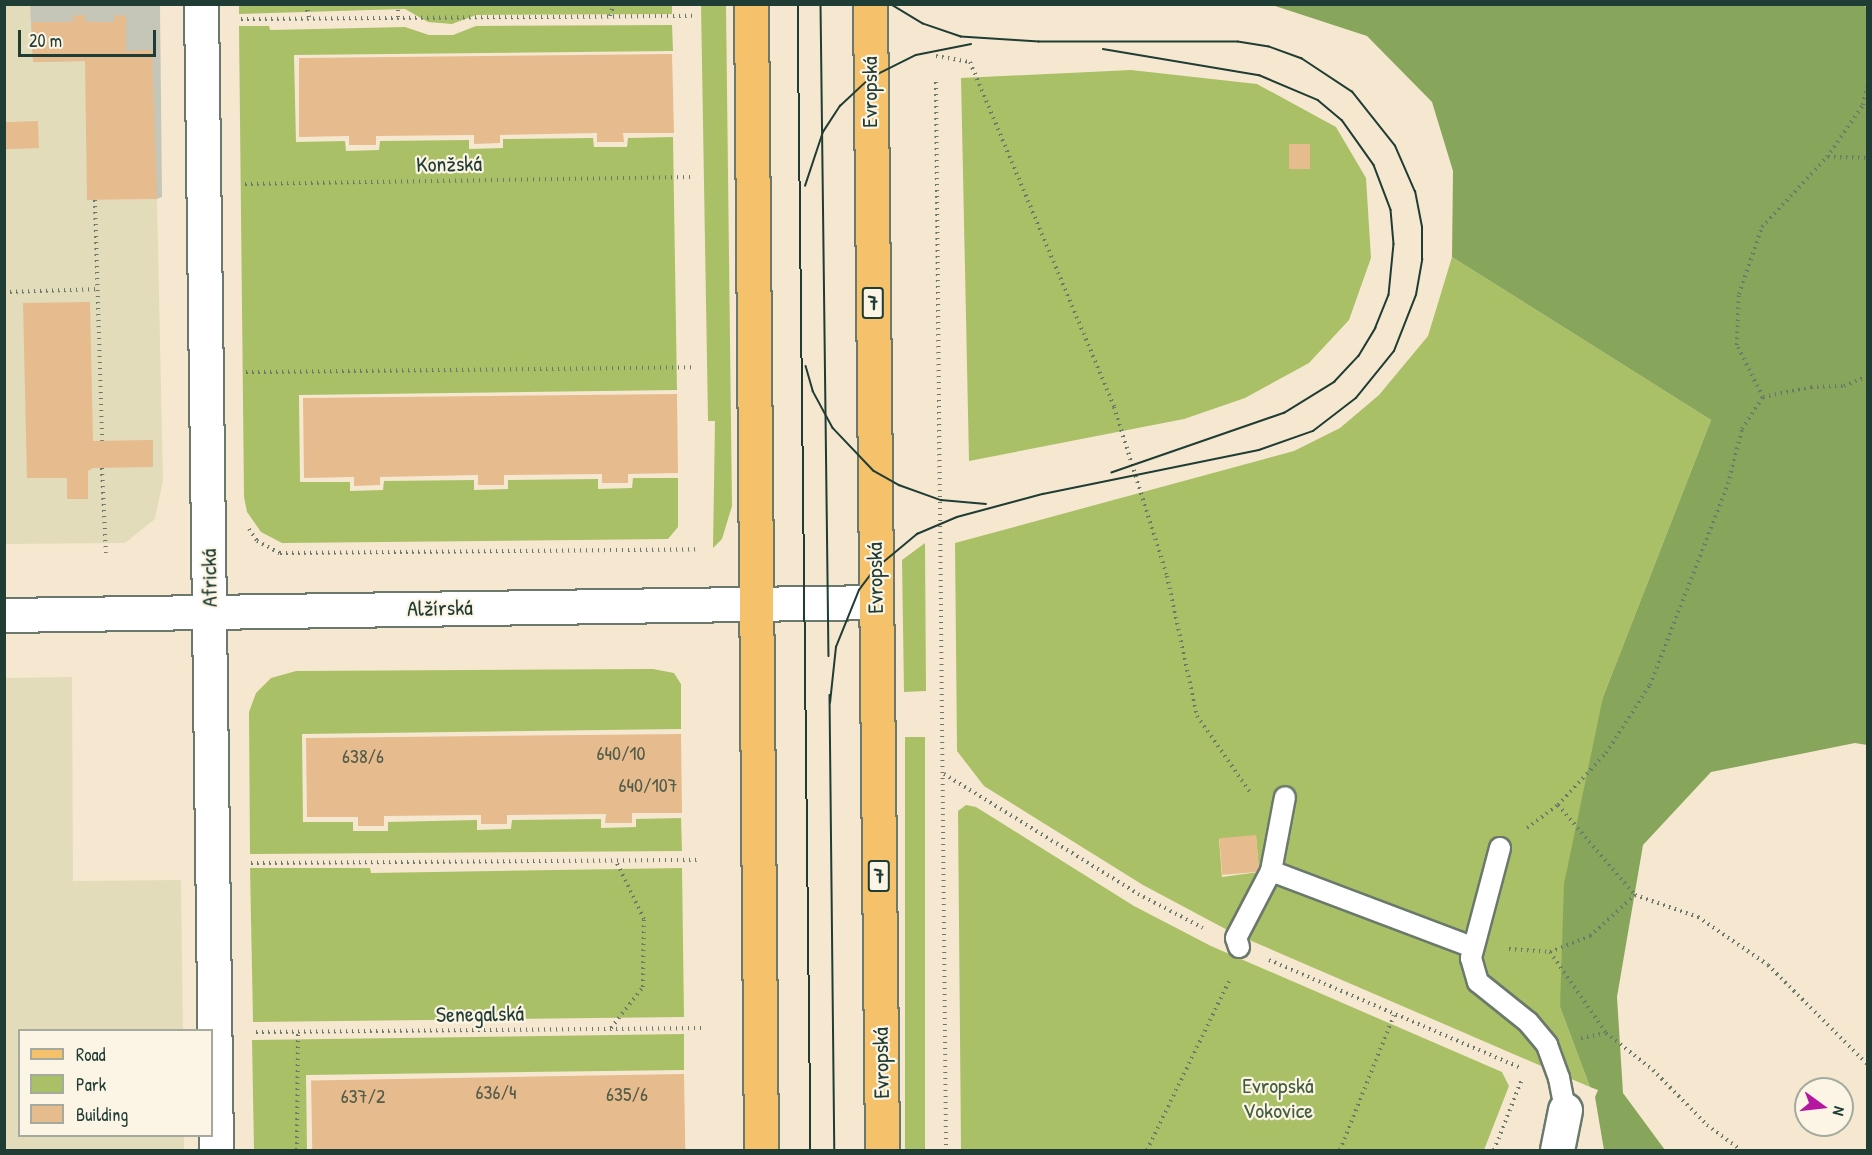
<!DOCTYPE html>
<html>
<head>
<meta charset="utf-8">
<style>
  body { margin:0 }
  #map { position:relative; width:1872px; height:1155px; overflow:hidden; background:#f6e8d0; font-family:"Patrick Hand",sans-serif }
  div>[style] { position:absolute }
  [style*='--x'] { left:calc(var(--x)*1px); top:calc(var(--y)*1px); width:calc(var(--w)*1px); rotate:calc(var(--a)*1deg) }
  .built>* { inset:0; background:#e2dcba }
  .industrial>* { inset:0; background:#c5c5b8 }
  .green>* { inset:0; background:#aac066; transform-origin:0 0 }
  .forest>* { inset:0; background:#87a65b }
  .building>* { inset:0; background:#e6bb8d; transform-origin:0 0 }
  .path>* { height:4px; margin-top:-2px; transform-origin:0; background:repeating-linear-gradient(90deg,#6a796b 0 1.5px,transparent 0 6px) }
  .roads { filter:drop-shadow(2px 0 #6a796b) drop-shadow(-2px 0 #6a796b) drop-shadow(0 2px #6a796b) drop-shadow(0 -2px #6a796b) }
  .service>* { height:20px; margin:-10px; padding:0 10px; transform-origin:10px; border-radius:10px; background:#fff }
  .minor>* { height:33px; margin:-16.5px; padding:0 16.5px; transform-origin:16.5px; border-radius:16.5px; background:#fff }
  .primary>* { height:33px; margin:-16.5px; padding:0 16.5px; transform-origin:16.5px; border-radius:16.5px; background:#f5c16b }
  .tram>* { height:1.5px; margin:-0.75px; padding:0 0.75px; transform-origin:0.75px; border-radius:0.75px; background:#1f3d34 }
  span { translate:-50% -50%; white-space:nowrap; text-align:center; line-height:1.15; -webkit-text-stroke:4.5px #fcf5e5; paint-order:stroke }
  .number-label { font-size:20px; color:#515c4a }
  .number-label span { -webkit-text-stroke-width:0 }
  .shield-label span { padding:2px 4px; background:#fcf5e5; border:2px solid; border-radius:4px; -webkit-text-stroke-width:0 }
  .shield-label { font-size:21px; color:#1f3d34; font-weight:700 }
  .street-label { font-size:22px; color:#1f3d34 }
  .park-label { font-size:22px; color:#425e40 }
  .frame { position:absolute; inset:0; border:6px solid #1f3d34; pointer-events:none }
  .legend { position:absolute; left:18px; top:1029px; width:195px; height:108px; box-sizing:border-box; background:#fcf5e5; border:2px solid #a4ab9e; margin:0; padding:8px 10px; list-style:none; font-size:18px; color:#1f3d34 }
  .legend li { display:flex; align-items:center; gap:12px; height:30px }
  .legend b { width:30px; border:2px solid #a4ab9e }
  .north { position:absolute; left:1794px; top:1077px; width:60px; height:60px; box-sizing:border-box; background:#fcf5e5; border:2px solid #a4ab9e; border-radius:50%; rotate:105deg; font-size:16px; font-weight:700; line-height:24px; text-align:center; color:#1f3d34 }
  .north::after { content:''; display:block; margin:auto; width:21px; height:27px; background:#b5179e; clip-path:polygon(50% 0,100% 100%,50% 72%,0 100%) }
  .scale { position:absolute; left:18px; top:30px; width:138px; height:27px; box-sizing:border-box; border:3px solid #1f3d34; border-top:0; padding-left:8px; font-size:18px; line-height:21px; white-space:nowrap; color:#1f3d34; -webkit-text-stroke:4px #fcf5e5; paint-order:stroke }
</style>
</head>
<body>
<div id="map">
  <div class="built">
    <i style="clip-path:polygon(4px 5px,30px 5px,32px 22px,85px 61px,95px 200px,157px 199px,163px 481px,155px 519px,125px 543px,5px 544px)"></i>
    <i style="clip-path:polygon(72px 677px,73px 881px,181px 880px,183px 1030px,20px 1030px,20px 1136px,184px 1136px,184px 1150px,5px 1150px,5px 678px)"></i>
  </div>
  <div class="industrial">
    <i style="clip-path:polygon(30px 5px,160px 5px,162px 197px,157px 199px,85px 61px,33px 62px)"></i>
  </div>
  <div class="green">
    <i style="clip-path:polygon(672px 4px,672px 14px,476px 15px,452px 24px,428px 22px,405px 9px,239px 14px,239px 4px)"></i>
    <i style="clip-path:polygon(701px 5px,726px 5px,732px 506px,722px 539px,713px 548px,715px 421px,708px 421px)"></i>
    <i style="clip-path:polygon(672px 25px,673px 51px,294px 55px,296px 142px,345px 141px,346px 151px,379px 150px,380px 141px,469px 140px,469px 149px,503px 148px,503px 139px,593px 138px,594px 147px,627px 147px,628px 138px,673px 137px,677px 390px,299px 395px,300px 482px,350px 482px,350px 491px,383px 490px,384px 481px,474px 480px,474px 490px,508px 489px,508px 480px,598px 479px,598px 489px,632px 488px,633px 478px,678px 478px,678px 527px,668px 539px,282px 543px,261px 532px,247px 512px,244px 497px,239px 26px,269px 26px,270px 30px,405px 27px,429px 35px,453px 35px,476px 26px)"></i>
    <i style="clip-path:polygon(evenodd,1131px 70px,1257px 84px,1336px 127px,1366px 178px,1371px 258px,1349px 320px,1309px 363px,1245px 398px,1184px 419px,969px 461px,961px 78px,1131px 70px,1310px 145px,1310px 168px,1290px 168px,1310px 145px)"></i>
    <i style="clip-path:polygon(evenodd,1452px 257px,1711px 420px,1603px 697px,1560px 1007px,1590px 1087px,1233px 933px,1143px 885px,984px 786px,957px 751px,955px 543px,1294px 451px,1340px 428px,1379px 395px,1428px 336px,1452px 257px,1256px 836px,1259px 872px,1222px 877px,1219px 839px,1256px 836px)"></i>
    <i style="clip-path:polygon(925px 543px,926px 691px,904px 692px,902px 560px)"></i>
    <i style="clip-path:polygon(653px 669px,674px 673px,681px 684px,681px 729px,302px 734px,303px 822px,353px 822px,353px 831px,388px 831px,388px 822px,477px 820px,477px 830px,511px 829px,512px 820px,601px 819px,601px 828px,636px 827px,636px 819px,681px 818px,682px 851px,250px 854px,249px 712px,256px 693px,271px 678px,296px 671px)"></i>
    <i style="left:905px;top:737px;width:20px;height:413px"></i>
    <i style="clip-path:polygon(966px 805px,976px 807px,1134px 906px,1211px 946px,1502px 1072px,1509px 1086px,1484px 1150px,961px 1150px,958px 811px)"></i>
    <i style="clip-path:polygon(250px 868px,370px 868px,371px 873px,682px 868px,684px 1017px,253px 1022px)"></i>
    <i style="clip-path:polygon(684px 1034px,684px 1070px,306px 1075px,307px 1150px,254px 1150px,252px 1040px)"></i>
  </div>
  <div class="forest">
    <i style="clip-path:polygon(1861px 4px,1868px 8px,1867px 745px,1855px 743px,1711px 772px,1643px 845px,1617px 997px,1623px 1093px,1665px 1150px,1604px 1150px,1595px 1097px,1598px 1090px,1590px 1087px,1560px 1007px,1564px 884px,1603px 697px,1711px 420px,1452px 257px,1453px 171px,1432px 102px,1367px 36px,1272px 5px)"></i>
  </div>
  <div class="building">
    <i style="clip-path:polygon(85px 15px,85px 22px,114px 22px,114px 15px,126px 16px,126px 51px,152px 50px,157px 199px,87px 200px,85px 61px,33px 62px,32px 22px,73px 22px,73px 16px)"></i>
    <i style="clip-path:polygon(672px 54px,674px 133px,623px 133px,624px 142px,597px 142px,597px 133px,500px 135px,500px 143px,474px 144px,474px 135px,376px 136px,376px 145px,349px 145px,349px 136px,299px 137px,299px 58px)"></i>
    <i style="left:38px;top:121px;width:27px;height:34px;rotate:88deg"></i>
    <i style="left:1289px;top:144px;width:21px;height:25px"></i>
    <i style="clip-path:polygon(90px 302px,93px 441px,153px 440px,153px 467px,93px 468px,88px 471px,88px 499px,67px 499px,67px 478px,27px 478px,23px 303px)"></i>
    <i style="clip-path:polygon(677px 394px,678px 473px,628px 474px,628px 483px,602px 483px,602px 474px,504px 475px,504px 485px,478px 485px,478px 475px,380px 477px,380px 485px,354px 486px,354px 477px,304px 478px,303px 398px)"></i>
    <i style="clip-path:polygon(681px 734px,682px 813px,632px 813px,632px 823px,605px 823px,606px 814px,507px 815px,507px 824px,481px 824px,481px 815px,384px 816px,384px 826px,358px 826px,358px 817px,307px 817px,306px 738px)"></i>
    <i style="left:1256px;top:835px;width:37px;height:37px;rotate:85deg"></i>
    <i style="left:684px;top:1074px;width:76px;height:373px;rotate:89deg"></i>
  </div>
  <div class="path">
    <i style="--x:306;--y:4;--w:14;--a:78"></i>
    <i style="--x:398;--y:4;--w:13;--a:90"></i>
    <i style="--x:936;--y:4;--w:1;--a:90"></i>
    <i style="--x:610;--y:16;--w:13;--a:-72"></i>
    <i style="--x:241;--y:19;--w:451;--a:-0.4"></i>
    <i style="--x:936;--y:56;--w:35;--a:10"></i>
    <i style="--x:970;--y:62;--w:374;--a:67.3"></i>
    <i style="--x:1114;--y:407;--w:177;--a:72.6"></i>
    <i style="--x:1167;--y:576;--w:143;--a:77.9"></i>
    <i style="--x:1197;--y:716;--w:93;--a:55.1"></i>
    <i style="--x:936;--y:82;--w:1068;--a:89.46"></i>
    <i style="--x:1828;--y:157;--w:40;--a:1.4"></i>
    <i style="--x:245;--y:184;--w:449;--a:-0.9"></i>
    <i style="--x:95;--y:200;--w:241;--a:88.3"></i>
    <i style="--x:4;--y:292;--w:95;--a:-1.8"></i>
    <i style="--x:246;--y:372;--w:450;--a:-0.6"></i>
    <i style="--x:1763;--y:397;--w:49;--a:-11.8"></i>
    <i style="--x:1811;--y:387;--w:33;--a:-2"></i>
    <i style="--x:1844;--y:386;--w:26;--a:-23"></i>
    <i style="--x:102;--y:468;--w:85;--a:87.3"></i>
    <i style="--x:249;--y:529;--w:14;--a:56"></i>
    <i style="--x:257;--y:541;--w:26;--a:28"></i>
    <i style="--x:280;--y:553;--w:418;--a:-0.5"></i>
    <i style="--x:944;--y:774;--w:228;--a:31.7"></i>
    <i style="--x:1138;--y:894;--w:73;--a:27.6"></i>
    <i style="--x:1558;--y:805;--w:118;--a:49.5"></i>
    <i style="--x:1527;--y:828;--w:39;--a:-37"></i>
    <i style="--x:1558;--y:805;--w:71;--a:-47.3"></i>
    <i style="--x:1606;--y:753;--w:81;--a:-57.1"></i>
    <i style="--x:1650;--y:685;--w:216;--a:-68.8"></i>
    <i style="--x:1728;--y:484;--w:57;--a:-75.7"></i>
    <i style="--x:1742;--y:429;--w:38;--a:-57"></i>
    <i style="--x:1763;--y:397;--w:58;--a:-116.6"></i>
    <i style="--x:1737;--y:345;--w:51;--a:-87.8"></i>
    <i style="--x:1739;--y:294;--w:71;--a:-71.1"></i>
    <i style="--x:1762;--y:227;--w:96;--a:-47.1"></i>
    <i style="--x:1827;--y:157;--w:63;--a:-55.3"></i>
    <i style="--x:1863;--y:105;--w:23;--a:-77"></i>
    <i style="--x:251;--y:863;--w:449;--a:-0.4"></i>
    <i style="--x:1509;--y:949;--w:41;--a:4.2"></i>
    <i style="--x:1550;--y:952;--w:43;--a:-21.8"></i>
    <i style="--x:1590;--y:936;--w:61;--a:-42.3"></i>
    <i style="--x:1635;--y:895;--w:67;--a:19.2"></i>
    <i style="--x:1698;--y:917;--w:85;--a:34.4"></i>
    <i style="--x:1768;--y:965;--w:141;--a:45"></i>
    <i style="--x:1550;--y:952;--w:98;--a:55.3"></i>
    <i style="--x:1606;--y:1033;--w:60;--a:38.2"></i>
    <i style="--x:1653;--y:1070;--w:77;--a:45.5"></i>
    <i style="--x:1707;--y:1125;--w:42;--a:36.3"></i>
    <i style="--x:1269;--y:960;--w:272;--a:23.2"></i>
    <i style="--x:611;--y:1028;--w:52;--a:-52"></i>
    <i style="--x:643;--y:987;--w:68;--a:-89.2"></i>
    <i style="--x:644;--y:919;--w:64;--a:-115.8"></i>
    <i style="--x:256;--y:1032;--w:446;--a:-0.5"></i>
    <i style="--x:1581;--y:1038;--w:25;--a:-11"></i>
    <i style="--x:297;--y:1150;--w:118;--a:-89.5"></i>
    <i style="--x:1147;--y:1150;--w:190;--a:-64.1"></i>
    <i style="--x:1340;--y:1150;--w:145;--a:-68.2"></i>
    <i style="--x:1494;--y:1150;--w:76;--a:-68.5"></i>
  </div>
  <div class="roads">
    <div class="service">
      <i style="--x:1500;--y:848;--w:114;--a:104.8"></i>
      <i style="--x:1471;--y:958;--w:25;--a:74"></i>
      <i style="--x:1478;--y:982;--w:64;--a:38.7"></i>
      <i style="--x:1528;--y:1022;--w:30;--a:50"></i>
      <i style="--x:1547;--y:1045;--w:35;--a:70"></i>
      <i style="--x:1559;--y:1078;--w:33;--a:79"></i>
      <i style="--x:1271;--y:871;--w:215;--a:20.7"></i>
      <i style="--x:1239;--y:947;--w:9;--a:-108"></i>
      <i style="--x:1236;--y:938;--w:76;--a:-62.4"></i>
      <i style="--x:1271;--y:871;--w:75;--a:-79.3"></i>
    </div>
    <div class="minor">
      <i style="--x:201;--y:4;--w:1146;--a:89.25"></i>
      <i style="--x:4;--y:615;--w:872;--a:-0.85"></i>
      <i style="--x:1557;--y:1150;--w:41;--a:-78.7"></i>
    </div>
    <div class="primary">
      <i style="--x:751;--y:4;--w:1146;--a:89.5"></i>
      <i style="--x:870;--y:4;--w:1146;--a:89.4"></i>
    </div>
  </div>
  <div class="tram">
    <i style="--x:798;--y:4;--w:1146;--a:89.35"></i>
    <i style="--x:821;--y:4;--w:652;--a:89.3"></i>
    <i style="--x:1103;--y:49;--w:158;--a:9.5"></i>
    <i style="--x:1259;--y:75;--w:64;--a:23"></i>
    <i style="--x:1318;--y:100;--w:31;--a:40"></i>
    <i style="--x:1342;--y:120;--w:55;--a:54.6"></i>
    <i style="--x:1374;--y:165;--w:48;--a:69.3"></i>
    <i style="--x:1391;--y:210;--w:34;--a:85"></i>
    <i style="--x:1394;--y:244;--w:51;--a:95.6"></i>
    <i style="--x:1389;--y:295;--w:35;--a:112"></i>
    <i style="--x:1376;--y:328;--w:33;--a:121"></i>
    <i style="--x:1359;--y:356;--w:35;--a:133"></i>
    <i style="--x:1335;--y:382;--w:59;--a:148.2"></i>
    <i style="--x:1285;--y:413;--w:183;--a:160.9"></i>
    <i style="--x:805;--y:186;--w:57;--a:-71.6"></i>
    <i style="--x:823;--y:132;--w:31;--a:-57"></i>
    <i style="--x:840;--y:106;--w:41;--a:-43"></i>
    <i style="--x:870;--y:78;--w:51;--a:-26.6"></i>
    <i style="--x:916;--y:55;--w:56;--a:-11.3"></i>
    <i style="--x:806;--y:366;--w:26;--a:74"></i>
    <i style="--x:813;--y:391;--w:42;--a:61.6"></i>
    <i style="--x:833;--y:428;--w:59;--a:46.4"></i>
    <i style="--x:874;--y:471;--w:29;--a:29"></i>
    <i style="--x:899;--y:485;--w:45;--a:19.7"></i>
    <i style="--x:941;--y:500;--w:45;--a:5.1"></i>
    <i style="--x:830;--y:695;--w:455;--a:89.4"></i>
    <i style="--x:830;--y:703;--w:56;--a:-83.9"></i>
    <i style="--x:836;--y:647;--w:61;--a:-68"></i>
    <i style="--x:859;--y:590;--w:26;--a:-53"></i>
    <i style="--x:875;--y:569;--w:55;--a:-39.8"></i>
    <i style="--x:917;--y:534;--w:43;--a:-23"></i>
    <i style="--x:957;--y:517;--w:89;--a:-15"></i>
    <i style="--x:1043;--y:494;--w:220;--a:-11.5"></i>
    <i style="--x:1259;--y:450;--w:57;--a:-19.4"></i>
    <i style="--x:1313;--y:431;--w:54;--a:-37.5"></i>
    <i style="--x:1356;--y:398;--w:60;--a:-51"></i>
    <i style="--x:1394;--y:351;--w:60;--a:-68.6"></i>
    <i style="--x:1416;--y:295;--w:36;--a:-80"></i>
    <i style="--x:1422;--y:260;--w:33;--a:-90"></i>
    <i style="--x:1422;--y:227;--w:36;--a:-101"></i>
    <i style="--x:1415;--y:192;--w:50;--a:-113.5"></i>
    <i style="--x:1395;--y:146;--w:69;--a:-128.5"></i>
    <i style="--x:1352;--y:92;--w:60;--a:-146.6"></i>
    <i style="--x:1302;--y:59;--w:35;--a:-160"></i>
    <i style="--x:1269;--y:47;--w:31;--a:-171"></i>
    <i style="--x:1238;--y:42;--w:199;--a:180"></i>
    <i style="--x:1039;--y:42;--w:78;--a:-176.3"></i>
    <i style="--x:961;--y:37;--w:40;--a:-161.1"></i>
    <i style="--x:923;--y:24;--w:39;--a:-149"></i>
  </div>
  <div class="number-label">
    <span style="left:621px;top:752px">640/10</span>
    <span style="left:363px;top:755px">638/6</span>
    <span style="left:648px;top:784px">640/107</span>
    <span style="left:496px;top:1091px">636/4</span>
    <span style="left:627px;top:1093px">635/6</span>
    <span style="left:363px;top:1095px">637/2</span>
  </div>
  <div class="shield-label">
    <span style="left:873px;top:303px">7</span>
    <span style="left:879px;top:876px">7</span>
  </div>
  <div class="street-label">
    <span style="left:870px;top:92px;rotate:-90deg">Evropská</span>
    <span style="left:449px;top:164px;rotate:-1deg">Konžská</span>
    <span style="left:209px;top:578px;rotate:-91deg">Africká</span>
    <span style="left:875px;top:578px;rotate:-91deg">Evropská</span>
    <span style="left:440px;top:608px;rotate:-1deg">Alžírská</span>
    <span style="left:480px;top:1014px;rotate:-1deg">Senegalská</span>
    <span style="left:881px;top:1063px;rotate:-91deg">Evropská</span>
  </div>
  <div class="park-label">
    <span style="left:1278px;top:1098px">Evropská<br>Vokovice</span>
  </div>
  <div class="frame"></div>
  <ul class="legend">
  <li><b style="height:8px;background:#f5c16b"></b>Road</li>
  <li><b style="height:16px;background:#aac066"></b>Park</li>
  <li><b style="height:16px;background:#e6bb8d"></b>Building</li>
  </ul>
  <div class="north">N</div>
  <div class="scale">20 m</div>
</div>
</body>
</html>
